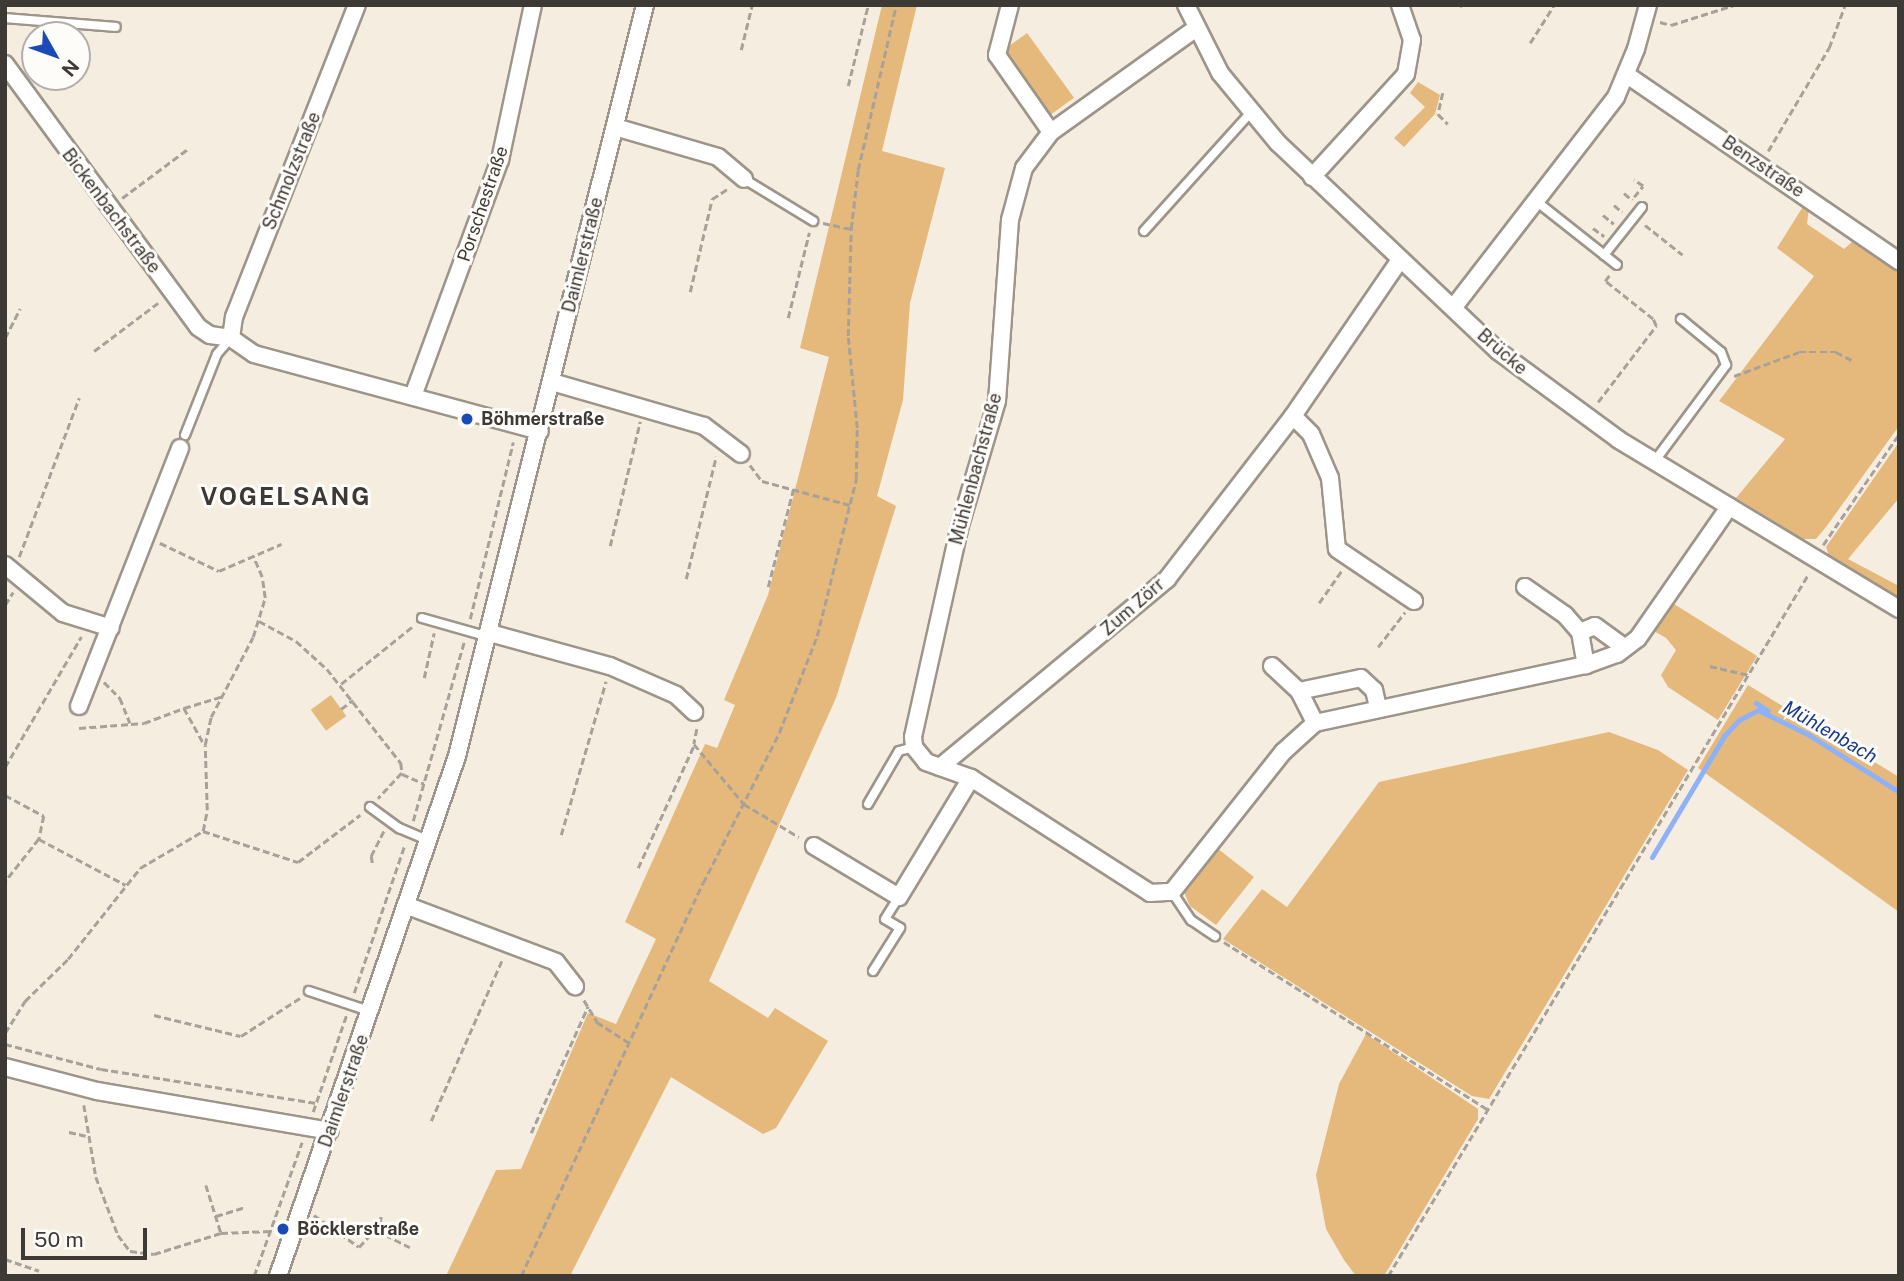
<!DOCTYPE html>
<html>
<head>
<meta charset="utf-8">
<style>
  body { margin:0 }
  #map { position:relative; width:1904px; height:1281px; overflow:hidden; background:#f6ede1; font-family:"Public Sans",sans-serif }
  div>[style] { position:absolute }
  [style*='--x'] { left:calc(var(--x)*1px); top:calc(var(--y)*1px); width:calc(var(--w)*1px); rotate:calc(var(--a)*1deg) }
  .green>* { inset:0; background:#e5b97b; transform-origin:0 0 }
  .stream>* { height:5px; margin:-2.5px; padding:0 2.5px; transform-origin:2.5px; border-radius:2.5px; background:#8eb2f9 }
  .path>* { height:2.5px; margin-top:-1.25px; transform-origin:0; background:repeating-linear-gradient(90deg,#a8a199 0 7px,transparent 0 10.5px) }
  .roads { filter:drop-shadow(2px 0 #9d9589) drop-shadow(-2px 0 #9d9589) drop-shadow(0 2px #9d9589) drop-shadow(0 -2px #9d9589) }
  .service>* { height:8px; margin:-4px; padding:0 4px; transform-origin:4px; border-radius:4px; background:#fff }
  .minor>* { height:16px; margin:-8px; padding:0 8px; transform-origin:8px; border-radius:8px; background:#fff }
  .dots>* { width:19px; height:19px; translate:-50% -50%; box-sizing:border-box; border:4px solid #fefcf9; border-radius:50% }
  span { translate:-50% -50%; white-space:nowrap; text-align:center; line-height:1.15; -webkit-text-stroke:6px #fefcf9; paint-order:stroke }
  .street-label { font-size:18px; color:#3d3935 }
  .poi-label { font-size:18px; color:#3d3935; font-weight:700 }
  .left { translate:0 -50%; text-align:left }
  .water-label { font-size:19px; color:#173b8a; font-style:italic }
  .district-label { font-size:24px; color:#3d3935; font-weight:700; letter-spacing:2px }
  .frame { position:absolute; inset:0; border:7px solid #3d3935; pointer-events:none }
  .north { position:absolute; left:21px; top:21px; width:70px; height:70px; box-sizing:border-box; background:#fefcf9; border:2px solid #b1aeab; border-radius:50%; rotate:130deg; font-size:19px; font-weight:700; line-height:28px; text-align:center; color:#3d3935 }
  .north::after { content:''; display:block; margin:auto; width:24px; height:32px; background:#1b4ab7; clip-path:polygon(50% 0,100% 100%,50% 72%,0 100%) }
  .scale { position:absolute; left:21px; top:1228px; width:126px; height:32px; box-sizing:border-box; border:4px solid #3d3935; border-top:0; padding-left:9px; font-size:21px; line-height:24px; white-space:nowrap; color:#3d3935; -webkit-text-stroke:5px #fefcf9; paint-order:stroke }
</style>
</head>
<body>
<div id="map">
  <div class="green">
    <i style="clip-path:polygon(882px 5px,917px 5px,882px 151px,945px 168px,910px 303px,903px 400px,877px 496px,896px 506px,836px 698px,709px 981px,768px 1018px,775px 1008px,828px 1041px,776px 1128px,763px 1134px,671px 1077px,570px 1276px,446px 1276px,496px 1170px,521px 1169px,588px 1013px,616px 1024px,656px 939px,625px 922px,705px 744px,717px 748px,735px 705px,724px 700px,768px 595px,829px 357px,800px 348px)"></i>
    <i style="left:1027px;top:33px;width:80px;height:32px;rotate:54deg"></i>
    <i style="clip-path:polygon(1418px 82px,1440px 95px,1435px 114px,1404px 147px,1394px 138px,1425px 107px,1410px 93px)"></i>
    <i style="clip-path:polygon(1804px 205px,1809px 208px,1807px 224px,1844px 249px,1853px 241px,1899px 271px,1899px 426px,1826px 527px,1816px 539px,1803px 539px,1736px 498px,1785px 439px,1719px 401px,1814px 276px,1777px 248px)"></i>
    <i style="clip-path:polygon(1899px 442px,1899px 498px,1848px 559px,1899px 586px,1899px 602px,1830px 559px,1826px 547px)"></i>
    <i style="clip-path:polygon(1666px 599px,1757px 656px,1718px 720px,1668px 687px,1661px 675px,1676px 650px,1666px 638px,1647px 627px)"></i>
    <i style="clip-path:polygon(1748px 685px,1899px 777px,1899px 912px,1698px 768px)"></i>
    <i style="left:331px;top:695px;width:26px;height:25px;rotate:54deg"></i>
    <i style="clip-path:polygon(1609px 732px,1658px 750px,1688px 770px,1489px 1099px,1472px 1096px,1223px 939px,1262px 889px,1287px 907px,1379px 782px)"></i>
    <i style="clip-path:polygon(1217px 848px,1254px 877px,1216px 925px,1190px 906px,1183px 890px)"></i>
    <i style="clip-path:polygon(1366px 1034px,1478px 1109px,1478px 1119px,1384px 1276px,1356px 1276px,1344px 1260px,1326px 1229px,1316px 1175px,1339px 1084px)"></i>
  </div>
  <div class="stream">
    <i style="--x:1756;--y:703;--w:14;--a:34"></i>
    <i style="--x:1652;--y:857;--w:141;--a:-59.2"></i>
    <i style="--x:1724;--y:736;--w:22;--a:-47"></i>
    <i style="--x:1739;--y:720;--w:21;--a:-28"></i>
    <i style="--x:1758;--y:710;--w:57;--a:26.1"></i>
    <i style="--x:1809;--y:735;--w:107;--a:32.3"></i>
  </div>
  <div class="path">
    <i style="--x:1460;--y:7;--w:2;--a:-63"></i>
    <i style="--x:1660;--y:22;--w:11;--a:15"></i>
    <i style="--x:1671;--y:25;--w:66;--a:-17.6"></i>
    <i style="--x:1530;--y:43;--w:45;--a:-57.7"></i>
    <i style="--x:741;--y:50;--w:46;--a:-76.3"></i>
    <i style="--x:848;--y:86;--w:83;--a:-76.1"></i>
    <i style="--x:1443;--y:93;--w:22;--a:103"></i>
    <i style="--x:1438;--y:114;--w:14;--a:45"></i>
    <i style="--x:1768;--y:151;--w:120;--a:-59.4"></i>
    <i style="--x:1829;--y:48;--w:46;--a:-69.6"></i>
    <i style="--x:1624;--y:193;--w:11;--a:41"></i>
    <i style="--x:1634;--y:197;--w:14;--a:-51"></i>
    <i style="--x:1643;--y:186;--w:11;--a:-146"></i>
    <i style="--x:122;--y:198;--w:84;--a:-36.7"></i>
    <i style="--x:1614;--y:205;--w:11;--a:41"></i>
    <i style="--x:1603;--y:215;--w:14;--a:39"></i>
    <i style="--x:823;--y:223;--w:29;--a:12"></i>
    <i style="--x:1645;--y:225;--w:48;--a:38.3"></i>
    <i style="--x:1593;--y:228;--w:14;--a:36"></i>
    <i style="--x:690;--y:292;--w:96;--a:-76.7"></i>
    <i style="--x:712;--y:199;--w:20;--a:-33"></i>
    <i style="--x:788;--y:318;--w:88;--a:-76.1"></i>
    <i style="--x:5;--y:338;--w:33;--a:-63"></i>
    <i style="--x:94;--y:351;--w:80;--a:-36.9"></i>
    <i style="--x:1734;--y:376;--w:69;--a:-20.3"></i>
    <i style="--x:1799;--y:352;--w:37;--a:0"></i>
    <i style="--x:1836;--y:352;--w:20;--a:27"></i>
    <i style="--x:1598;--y:402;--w:96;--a:-52.7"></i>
    <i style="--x:1656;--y:326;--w:8;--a:-113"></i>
    <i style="--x:1653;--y:319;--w:61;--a:-141.6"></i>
    <i style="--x:1605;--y:281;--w:10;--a:-53"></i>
    <i style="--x:750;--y:465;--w:20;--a:53"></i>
    <i style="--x:762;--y:481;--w:91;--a:15.3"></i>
    <i style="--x:160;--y:543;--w:65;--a:25.4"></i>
    <i style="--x:219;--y:571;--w:68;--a:-23.5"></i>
    <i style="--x:1823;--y:545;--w:135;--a:-55.6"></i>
    <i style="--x:610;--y:546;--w:128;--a:-76.4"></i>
    <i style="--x:19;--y:557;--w:170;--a:-69.3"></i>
    <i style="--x:686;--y:579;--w:126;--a:-76.2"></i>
    <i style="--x:768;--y:587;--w:100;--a:-75.5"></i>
    <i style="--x:1319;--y:603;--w:39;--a:-55"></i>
    <i style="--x:5;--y:605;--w:15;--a:-58"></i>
    <i style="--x:470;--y:619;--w:182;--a:-76.3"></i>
    <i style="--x:259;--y:621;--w:42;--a:28.4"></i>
    <i style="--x:296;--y:641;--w:42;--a:42.1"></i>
    <i style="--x:327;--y:669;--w:120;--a:51.8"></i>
    <i style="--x:401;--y:763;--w:10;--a:84"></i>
    <i style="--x:402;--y:773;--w:35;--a:133"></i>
    <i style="--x:1378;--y:647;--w:44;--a:-52.4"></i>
    <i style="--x:1710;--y:666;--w:40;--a:13"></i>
    <i style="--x:424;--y:678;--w:46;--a:-77.5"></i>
    <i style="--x:104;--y:682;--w:23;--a:45"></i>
    <i style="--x:120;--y:698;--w:27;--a:68"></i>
    <i style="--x:341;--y:684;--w:91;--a:-38.8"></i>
    <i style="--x:184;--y:708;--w:39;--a:-17"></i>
    <i style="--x:341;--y:709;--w:15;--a:-37"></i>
    <i style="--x:79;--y:728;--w:65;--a:-4.4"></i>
    <i style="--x:144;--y:723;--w:43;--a:-20.6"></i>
    <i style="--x:184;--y:708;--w:41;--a:60.9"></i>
    <i style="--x:697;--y:729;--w:15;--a:101"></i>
    <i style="--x:694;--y:744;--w:78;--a:50.2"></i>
    <i style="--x:744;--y:804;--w:64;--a:31"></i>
    <i style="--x:5;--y:767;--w:151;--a:-59.7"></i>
    <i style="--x:402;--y:774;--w:24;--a:24"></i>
    <i style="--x:5;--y:795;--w:44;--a:28.3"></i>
    <i style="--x:44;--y:816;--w:24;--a:102"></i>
    <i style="--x:39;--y:839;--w:55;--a:128.3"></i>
    <i style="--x:413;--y:821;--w:186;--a:-74.1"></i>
    <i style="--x:203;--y:831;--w:100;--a:18.1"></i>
    <i style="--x:298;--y:862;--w:78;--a:-37.2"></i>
    <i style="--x:561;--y:835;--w:160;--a:-73.7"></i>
    <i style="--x:39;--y:839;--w:98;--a:27.9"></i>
    <i style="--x:372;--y:863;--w:7;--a:-98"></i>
    <i style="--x:371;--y:856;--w:28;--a:-63"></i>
    <i style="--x:638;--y:868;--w:135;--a:-65.5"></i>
    <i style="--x:1224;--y:942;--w:314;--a:32.4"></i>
    <i style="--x:354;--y:993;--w:157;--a:-71.1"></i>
    <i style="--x:584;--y:1000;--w:26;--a:59"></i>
    <i style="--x:597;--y:1022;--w:40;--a:32.9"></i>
    <i style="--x:154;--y:1015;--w:89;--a:13.6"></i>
    <i style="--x:241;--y:1036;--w:70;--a:-32.8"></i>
    <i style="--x:5;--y:1033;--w:38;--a:-58"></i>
    <i style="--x:25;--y:1001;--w:60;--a:-44.3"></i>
    <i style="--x:68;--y:959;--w:116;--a:-51.6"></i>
    <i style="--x:140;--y:868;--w:73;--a:-30.4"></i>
    <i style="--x:203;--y:831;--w:21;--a:-79"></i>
    <i style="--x:207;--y:810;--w:65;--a:-91.8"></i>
    <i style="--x:205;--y:745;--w:29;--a:-78"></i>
    <i style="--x:211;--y:717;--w:90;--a:-62.3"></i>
    <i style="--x:253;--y:637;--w:41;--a:-72.9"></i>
    <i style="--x:265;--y:598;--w:21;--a:-98"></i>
    <i style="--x:262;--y:577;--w:23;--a:-113"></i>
    <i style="--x:5;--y:1044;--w:99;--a:14.6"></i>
    <i style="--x:101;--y:1069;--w:218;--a:9"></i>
    <i style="--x:84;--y:1105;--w:73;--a:80.5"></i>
    <i style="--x:96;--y:1177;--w:62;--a:69.2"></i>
    <i style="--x:118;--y:1235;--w:20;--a:53"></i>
    <i style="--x:130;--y:1251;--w:24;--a:7"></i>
    <i style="--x:154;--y:1254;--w:70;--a:-17.4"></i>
    <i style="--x:221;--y:1233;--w:50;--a:-2.3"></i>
    <i style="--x:313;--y:1112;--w:102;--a:-71"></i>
    <i style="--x:431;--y:1121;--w:178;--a:-66.2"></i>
    <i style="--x:69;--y:1132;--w:17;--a:13"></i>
    <i style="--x:531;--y:1133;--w:139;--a:-65.8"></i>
    <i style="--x:206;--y:1185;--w:50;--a:72.6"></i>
    <i style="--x:314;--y:1215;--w:55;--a:35.4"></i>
    <i style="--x:359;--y:1247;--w:31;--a:-48"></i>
    <i style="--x:380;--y:1224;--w:10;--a:-84"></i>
    <i style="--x:216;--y:1216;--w:30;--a:-17"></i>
    <i style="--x:376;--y:1230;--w:38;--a:27"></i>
    <i style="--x:5;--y:1259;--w:36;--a:19"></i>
    <i style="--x:254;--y:1276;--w:142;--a:-70.3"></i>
    <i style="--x:521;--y:1276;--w:433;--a:-65.2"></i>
    <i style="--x:703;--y:883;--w:168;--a:-63.1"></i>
    <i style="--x:779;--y:733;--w:104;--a:-68.6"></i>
    <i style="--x:817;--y:636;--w:162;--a:-76"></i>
    <i style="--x:856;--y:479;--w:51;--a:-88.9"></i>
    <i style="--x:857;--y:428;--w:92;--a:-95.6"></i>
    <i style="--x:848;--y:336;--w:107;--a:-88.4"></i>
    <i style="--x:851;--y:229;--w:59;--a:-83.2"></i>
    <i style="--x:858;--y:170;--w:169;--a:-77"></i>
    <i style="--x:1388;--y:1276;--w:819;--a:-59.08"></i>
  </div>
  <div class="roads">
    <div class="service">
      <i style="--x:5;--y:18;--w:111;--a:4.6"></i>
      <i style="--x:744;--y:179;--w:81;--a:31.3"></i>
      <i style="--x:1536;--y:201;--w:103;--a:38.3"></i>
      <i style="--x:1144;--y:231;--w:160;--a:-48"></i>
      <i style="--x:1604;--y:255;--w:61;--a:-51.6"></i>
      <i style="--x:185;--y:435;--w:87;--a:-68.4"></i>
      <i style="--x:217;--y:354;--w:21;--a:-49"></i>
      <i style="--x:1654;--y:462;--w:121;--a:-53.4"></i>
      <i style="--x:1726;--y:365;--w:14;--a:-111"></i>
      <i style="--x:1721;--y:352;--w:52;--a:-140.5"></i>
      <i style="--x:422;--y:618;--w:70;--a:15.8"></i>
      <i style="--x:868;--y:804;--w:61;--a:-59.7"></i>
      <i style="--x:899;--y:751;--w:16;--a:-15"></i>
      <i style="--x:370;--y:807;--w:36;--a:36"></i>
      <i style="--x:399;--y:828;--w:33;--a:23"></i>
      <i style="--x:1172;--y:892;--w:34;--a:56"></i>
      <i style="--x:1191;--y:920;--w:29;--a:34"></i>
      <i style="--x:873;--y:971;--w:51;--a:-57.9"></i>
      <i style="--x:900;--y:928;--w:17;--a:-149"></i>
      <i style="--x:885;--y:919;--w:26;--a:-58"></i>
      <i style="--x:309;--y:991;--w:63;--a:18.4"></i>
    </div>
    <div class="minor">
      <i style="--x:1010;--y:5;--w:52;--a:104.6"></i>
      <i style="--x:997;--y:55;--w:94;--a:55"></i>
      <i style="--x:1186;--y:5;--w:76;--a:63.4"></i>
      <i style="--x:1220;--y:73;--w:91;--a:50.4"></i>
      <i style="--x:1278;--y:143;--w:303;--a:43.4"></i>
      <i style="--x:1498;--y:351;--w:150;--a:36.3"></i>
      <i style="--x:1619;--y:440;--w:327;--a:31.1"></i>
      <i style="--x:1195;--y:29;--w:177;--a:144.4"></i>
      <i style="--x:1051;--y:132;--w:45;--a:126.9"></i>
      <i style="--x:1024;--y:168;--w:54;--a:105.1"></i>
      <i style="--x:1010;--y:220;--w:181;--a:94.1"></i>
      <i style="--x:997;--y:401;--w:129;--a:106.6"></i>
      <i style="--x:960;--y:525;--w:217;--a:102.5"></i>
      <i style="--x:913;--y:737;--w:10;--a:84"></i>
      <i style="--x:914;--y:747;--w:19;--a:51"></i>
      <i style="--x:926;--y:762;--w:48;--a:19.6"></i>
      <i style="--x:971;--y:778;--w:213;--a:32.7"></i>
      <i style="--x:1150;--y:893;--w:22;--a:-3"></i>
      <i style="--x:1172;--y:892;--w:179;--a:-51.6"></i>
      <i style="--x:1283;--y:752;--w:43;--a:-42.2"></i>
      <i style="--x:1315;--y:723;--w:277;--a:-12.1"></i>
      <i style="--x:1586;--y:665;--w:33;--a:-20"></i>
      <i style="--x:1617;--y:654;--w:26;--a:-37"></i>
      <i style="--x:1638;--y:638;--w:160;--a:-55.2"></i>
      <i style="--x:5;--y:64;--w:326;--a:53.7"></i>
      <i style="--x:198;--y:327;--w:14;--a:34"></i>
      <i style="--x:210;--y:335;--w:21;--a:8"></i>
      <i style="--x:1627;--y:75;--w:330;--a:34.4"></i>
      <i style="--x:615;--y:127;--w:107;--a:16.2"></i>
      <i style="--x:718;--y:157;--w:34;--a:40"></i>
      <i style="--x:1312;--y:177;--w:139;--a:-47.6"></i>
      <i style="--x:1406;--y:74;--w:35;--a:-80"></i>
      <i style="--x:1412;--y:40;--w:37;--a:-109"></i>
      <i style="--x:1453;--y:308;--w:267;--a:-52.3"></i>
      <i style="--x:1616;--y:97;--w:52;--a:-67.4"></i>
      <i style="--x:1636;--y:49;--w:46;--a:-74.7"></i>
      <i style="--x:231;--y:338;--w:21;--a:-82"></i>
      <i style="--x:234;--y:317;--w:335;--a:-68.5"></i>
      <i style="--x:231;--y:338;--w:28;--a:35"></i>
      <i style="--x:254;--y:354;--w:296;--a:15.1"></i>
      <i style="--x:552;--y:382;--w:158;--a:16.1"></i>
      <i style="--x:704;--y:426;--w:46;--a:37.1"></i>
      <i style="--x:413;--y:396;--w:252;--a:-69.8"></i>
      <i style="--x:500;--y:160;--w:158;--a:-78"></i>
      <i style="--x:1293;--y:416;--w:25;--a:45"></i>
      <i style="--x:1311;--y:434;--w:48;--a:66.6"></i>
      <i style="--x:1330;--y:478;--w:71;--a:84.4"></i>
      <i style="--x:1337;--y:549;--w:93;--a:34"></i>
      <i style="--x:5;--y:565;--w:75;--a:39.6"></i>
      <i style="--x:63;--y:613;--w:50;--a:17.4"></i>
      <i style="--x:1525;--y:587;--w:49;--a:35"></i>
      <i style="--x:1565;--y:615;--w:23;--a:49"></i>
      <i style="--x:1580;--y:632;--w:34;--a:80"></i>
      <i style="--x:1580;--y:632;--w:16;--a:-22"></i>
      <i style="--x:1595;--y:626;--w:37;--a:36"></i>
      <i style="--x:490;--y:633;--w:124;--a:15.4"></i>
      <i style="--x:610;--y:666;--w:72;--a:23.7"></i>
      <i style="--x:676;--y:695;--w:25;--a:43"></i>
      <i style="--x:1272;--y:666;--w:37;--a:43"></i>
      <i style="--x:1299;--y:691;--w:36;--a:63"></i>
      <i style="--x:1299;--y:691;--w:63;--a:-11.8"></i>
      <i style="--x:1361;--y:678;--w:18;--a:43"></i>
      <i style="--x:1374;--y:690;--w:17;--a:77"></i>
      <i style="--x:79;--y:706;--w:277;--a:-68.6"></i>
      <i style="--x:940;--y:767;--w:295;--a:-39.6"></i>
      <i style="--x:1167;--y:579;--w:206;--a:-52.3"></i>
      <i style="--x:1293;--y:416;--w:189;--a:-55.6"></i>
      <i style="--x:814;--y:846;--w:99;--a:31"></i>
      <i style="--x:899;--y:897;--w:139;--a:-58.8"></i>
      <i style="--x:408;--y:906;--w:158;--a:20.7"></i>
      <i style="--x:556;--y:962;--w:31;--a:52"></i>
      <i style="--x:5;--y:1067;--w:95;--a:14.6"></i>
      <i style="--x:97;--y:1091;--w:236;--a:9.7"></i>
      <i style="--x:278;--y:1276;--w:550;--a:-71"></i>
      <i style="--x:457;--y:756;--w:774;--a:-75.95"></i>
    </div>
  </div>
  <div class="dots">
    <i style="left:467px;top:419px;background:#1b4ab7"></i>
    <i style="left:283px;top:1229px;background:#1b4ab7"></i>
  </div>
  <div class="street-label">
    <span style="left:1763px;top:167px;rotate:34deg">Benzstraße</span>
    <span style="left:292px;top:171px;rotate:-68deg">Schmolzstraße</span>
    <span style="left:483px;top:204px;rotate:-71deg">Porschestraße</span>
    <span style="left:111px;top:211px;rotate:53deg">Bickenbachstraße</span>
    <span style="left:583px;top:255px;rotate:-76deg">Daimlerstraße</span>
    <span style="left:1502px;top:352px;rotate:41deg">Brücke</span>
    <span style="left:976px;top:469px;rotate:-75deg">Mühlenbachstraße</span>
    <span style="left:1133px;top:607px;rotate:-41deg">Zum Zörr</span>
    <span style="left:344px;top:1091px;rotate:-71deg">Daimlerstraße</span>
  </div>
  <div class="poi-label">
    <span class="left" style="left:481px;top:419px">Böhmerstraße</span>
    <span class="left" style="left:297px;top:1229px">Böcklerstraße</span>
  </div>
  <div class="water-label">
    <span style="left:1830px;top:732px;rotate:30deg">Mühlenbach</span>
  </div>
  <div class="district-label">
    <span style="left:286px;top:497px">VOGELSANG</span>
  </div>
  <div class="frame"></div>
  <div class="north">N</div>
  <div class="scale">50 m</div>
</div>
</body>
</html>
